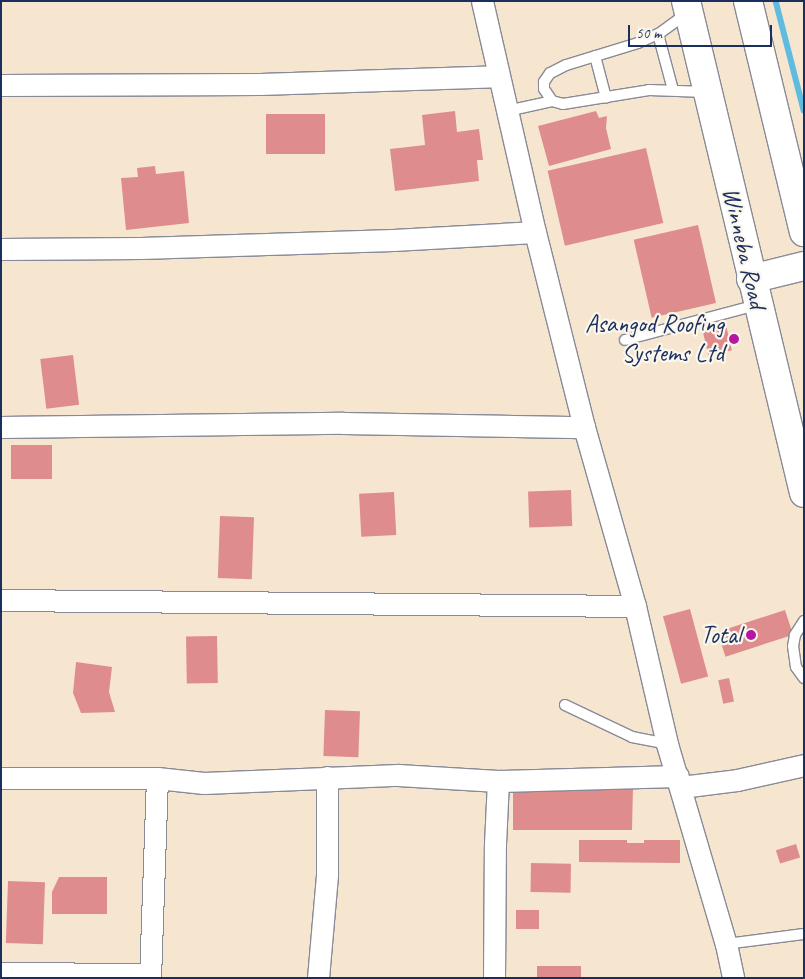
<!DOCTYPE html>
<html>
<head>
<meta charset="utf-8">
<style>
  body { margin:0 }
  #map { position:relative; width:805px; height:979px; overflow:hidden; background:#f6e6cf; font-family:Caveat,sans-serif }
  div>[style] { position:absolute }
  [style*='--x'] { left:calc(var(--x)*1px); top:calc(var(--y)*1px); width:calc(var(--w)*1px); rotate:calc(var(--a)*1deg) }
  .stream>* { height:5.5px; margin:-2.75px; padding:0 2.75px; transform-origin:2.75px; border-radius:2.75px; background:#60bcde }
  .building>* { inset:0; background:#de8d8c; transform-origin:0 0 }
  .roads { filter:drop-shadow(1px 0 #888a96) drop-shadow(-1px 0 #888a96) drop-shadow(0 1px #888a96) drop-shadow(0 -1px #888a96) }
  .lane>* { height:10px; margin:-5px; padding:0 5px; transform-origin:5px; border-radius:5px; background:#fff }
  .street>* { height:21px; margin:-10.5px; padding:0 10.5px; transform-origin:10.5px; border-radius:10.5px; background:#fff }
  .highway>* { height:28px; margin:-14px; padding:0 14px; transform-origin:14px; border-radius:14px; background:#fff }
  .dots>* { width:14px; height:14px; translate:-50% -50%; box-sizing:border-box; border:2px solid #fbf7ec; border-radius:50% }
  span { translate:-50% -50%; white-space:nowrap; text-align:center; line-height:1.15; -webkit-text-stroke:4.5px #fbf7ec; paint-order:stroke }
  .street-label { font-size:25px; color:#1b2f5e }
  .poi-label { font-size:25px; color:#1b2f5e }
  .right { translate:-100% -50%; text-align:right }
  .frame { position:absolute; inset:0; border:2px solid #1b2f5e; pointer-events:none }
  .scale { position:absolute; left:628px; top:25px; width:144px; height:22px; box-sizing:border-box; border:2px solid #1b2f5e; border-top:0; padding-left:6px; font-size:15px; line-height:18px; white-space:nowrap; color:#1b2f5e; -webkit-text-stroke:4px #fbf7ec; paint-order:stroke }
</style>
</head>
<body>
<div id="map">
  <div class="stream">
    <i style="--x:776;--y:1;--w:113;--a:75.6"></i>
  </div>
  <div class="building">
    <i style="clip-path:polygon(455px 111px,457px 132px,479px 129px,483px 160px,477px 160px,479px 181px,395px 191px,390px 149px,425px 145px,422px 115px)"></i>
    <i style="clip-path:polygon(596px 111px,599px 118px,607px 116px,606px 128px,611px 149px,549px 166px,538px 126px)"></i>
    <i style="left:325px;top:114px;width:40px;height:59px;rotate:90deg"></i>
    <i style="left:646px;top:148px;width:77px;height:101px;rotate:77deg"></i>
    <i style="clip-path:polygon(155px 166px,156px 174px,184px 171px,189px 223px,126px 230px,121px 178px,138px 177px,137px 168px)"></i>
    <i style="left:698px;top:225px;width:80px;height:66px;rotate:77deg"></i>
    <i style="left:726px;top:325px;width:26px;height:24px;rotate:77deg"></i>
    <i style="left:73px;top:355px;width:50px;height:33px;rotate:83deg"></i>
    <i style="left:52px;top:445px;width:34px;height:41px;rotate:90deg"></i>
    <i style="left:571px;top:490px;width:36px;height:43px;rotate:88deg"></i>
    <i style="left:394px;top:492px;width:43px;height:35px;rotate:87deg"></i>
    <i style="left:220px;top:516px;width:34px;height:62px;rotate:2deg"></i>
    <i style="left:690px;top:609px;width:70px;height:28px;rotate:75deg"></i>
    <i style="left:785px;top:610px;width:26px;height:71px;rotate:72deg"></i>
    <i style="left:217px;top:636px;width:47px;height:31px;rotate:89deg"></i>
    <i style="clip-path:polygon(76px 662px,112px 667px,109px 692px,115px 712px,81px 713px,73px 693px)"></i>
    <i style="left:729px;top:678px;width:24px;height:11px;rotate:78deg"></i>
    <i style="left:325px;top:710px;width:35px;height:46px;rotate:2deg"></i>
    <i style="clip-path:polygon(608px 787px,633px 787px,632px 830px,513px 830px,513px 790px,608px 790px)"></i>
    <i style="clip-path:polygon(579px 840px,627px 840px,627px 843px,644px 843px,644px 840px,680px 840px,680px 863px,579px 862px)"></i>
    <i style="left:796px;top:844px;width:14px;height:21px;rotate:73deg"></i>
    <i style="left:531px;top:863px;width:40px;height:29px;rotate:1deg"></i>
    <i style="clip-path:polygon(59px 877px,107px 877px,107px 914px,52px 914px,52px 892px)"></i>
    <i style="left:8px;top:881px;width:37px;height:62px;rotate:2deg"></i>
    <i style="left:516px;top:910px;width:23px;height:19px"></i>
    <i style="left:581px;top:966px;width:12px;height:44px;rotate:90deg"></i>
  </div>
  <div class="roads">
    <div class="lane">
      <i style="--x:686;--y:14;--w:34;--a:144"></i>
      <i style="--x:658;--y:34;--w:22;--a:156"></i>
      <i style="--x:638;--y:43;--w:75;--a:163"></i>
      <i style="--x:566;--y:65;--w:18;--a:153"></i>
      <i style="--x:550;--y:73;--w:11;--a:124"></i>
      <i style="--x:544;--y:82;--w:7;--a:90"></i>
      <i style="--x:544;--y:89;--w:14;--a:56"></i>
      <i style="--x:552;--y:101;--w:11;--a:15"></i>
      <i style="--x:563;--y:104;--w:87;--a:-9.2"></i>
      <i style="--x:649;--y:90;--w:57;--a:2"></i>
      <i style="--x:658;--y:34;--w:58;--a:75"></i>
      <i style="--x:595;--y:56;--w:43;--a:75.3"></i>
      <i style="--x:507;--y:111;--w:46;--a:-12.5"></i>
      <i style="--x:625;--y:340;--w:137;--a:-14.9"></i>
      <i style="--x:804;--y:621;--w:17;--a:123"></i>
      <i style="--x:795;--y:635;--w:11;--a:100"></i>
      <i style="--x:793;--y:646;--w:21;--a:82"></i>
      <i style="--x:796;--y:667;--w:14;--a:54"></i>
      <i style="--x:565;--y:705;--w:74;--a:25.5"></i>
      <i style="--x:632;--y:737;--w:36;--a:11"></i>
      <i style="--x:726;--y:944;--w:79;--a:-7.3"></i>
    </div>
    <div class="street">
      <i style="--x:482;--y:1;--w:237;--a:77.1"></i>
      <i style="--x:535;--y:232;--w:201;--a:75.9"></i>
      <i style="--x:584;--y:427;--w:186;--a:74.1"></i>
      <i style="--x:635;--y:606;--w:142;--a:76.9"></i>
      <i style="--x:667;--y:744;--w:209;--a:73.6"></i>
      <i style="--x:726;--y:944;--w:35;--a:78"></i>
      <i style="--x:1;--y:85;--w:259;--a:-0.2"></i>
      <i style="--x:260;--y:84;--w:237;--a:-1.9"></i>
      <i style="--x:1;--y:249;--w:140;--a:-0.4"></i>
      <i style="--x:141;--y:248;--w:252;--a:-1.8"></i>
      <i style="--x:393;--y:240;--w:142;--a:-3.2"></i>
      <i style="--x:1;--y:427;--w:342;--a:-0.7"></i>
      <i style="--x:343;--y:423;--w:241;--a:1"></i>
      <i style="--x:1;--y:600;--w:634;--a:0.54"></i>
      <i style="--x:1;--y:778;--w:156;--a:0"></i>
      <i style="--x:157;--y:778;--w:47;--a:6.1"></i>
      <i style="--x:204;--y:783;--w:194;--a:-2.4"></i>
      <i style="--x:398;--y:775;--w:100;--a:3.4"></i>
      <i style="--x:498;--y:781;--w:180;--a:-1.6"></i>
      <i style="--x:681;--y:787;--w:56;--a:-7.1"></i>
      <i style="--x:737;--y:780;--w:69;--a:-12.6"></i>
      <i style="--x:1;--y:973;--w:149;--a:0.4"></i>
      <i style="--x:150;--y:978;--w:200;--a:-88"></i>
      <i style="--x:318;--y:978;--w:103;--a:-85"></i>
      <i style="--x:327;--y:875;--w:98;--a:-90"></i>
      <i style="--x:494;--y:978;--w:134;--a:-89.6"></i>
      <i style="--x:495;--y:844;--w:63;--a:-87.3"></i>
    </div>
    <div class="highway">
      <i style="--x:686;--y:1;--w:506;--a:76.51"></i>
      <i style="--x:748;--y:1;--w:238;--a:76.4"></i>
      <i style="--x:751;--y:279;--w:55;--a:-13.8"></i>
    </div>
  </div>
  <div class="dots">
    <i style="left:734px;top:339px;background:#b5179e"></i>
    <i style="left:751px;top:635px;background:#b5179e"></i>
  </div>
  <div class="street-label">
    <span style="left:744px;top:248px;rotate:77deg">Winneba Road</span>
  </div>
  <div class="poi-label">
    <span class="right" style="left:724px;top:339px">Asangod Roofing<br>Systems Ltd</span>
    <span class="right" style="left:741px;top:635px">Total</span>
  </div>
  <div class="frame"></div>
  <div class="scale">50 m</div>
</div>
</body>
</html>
